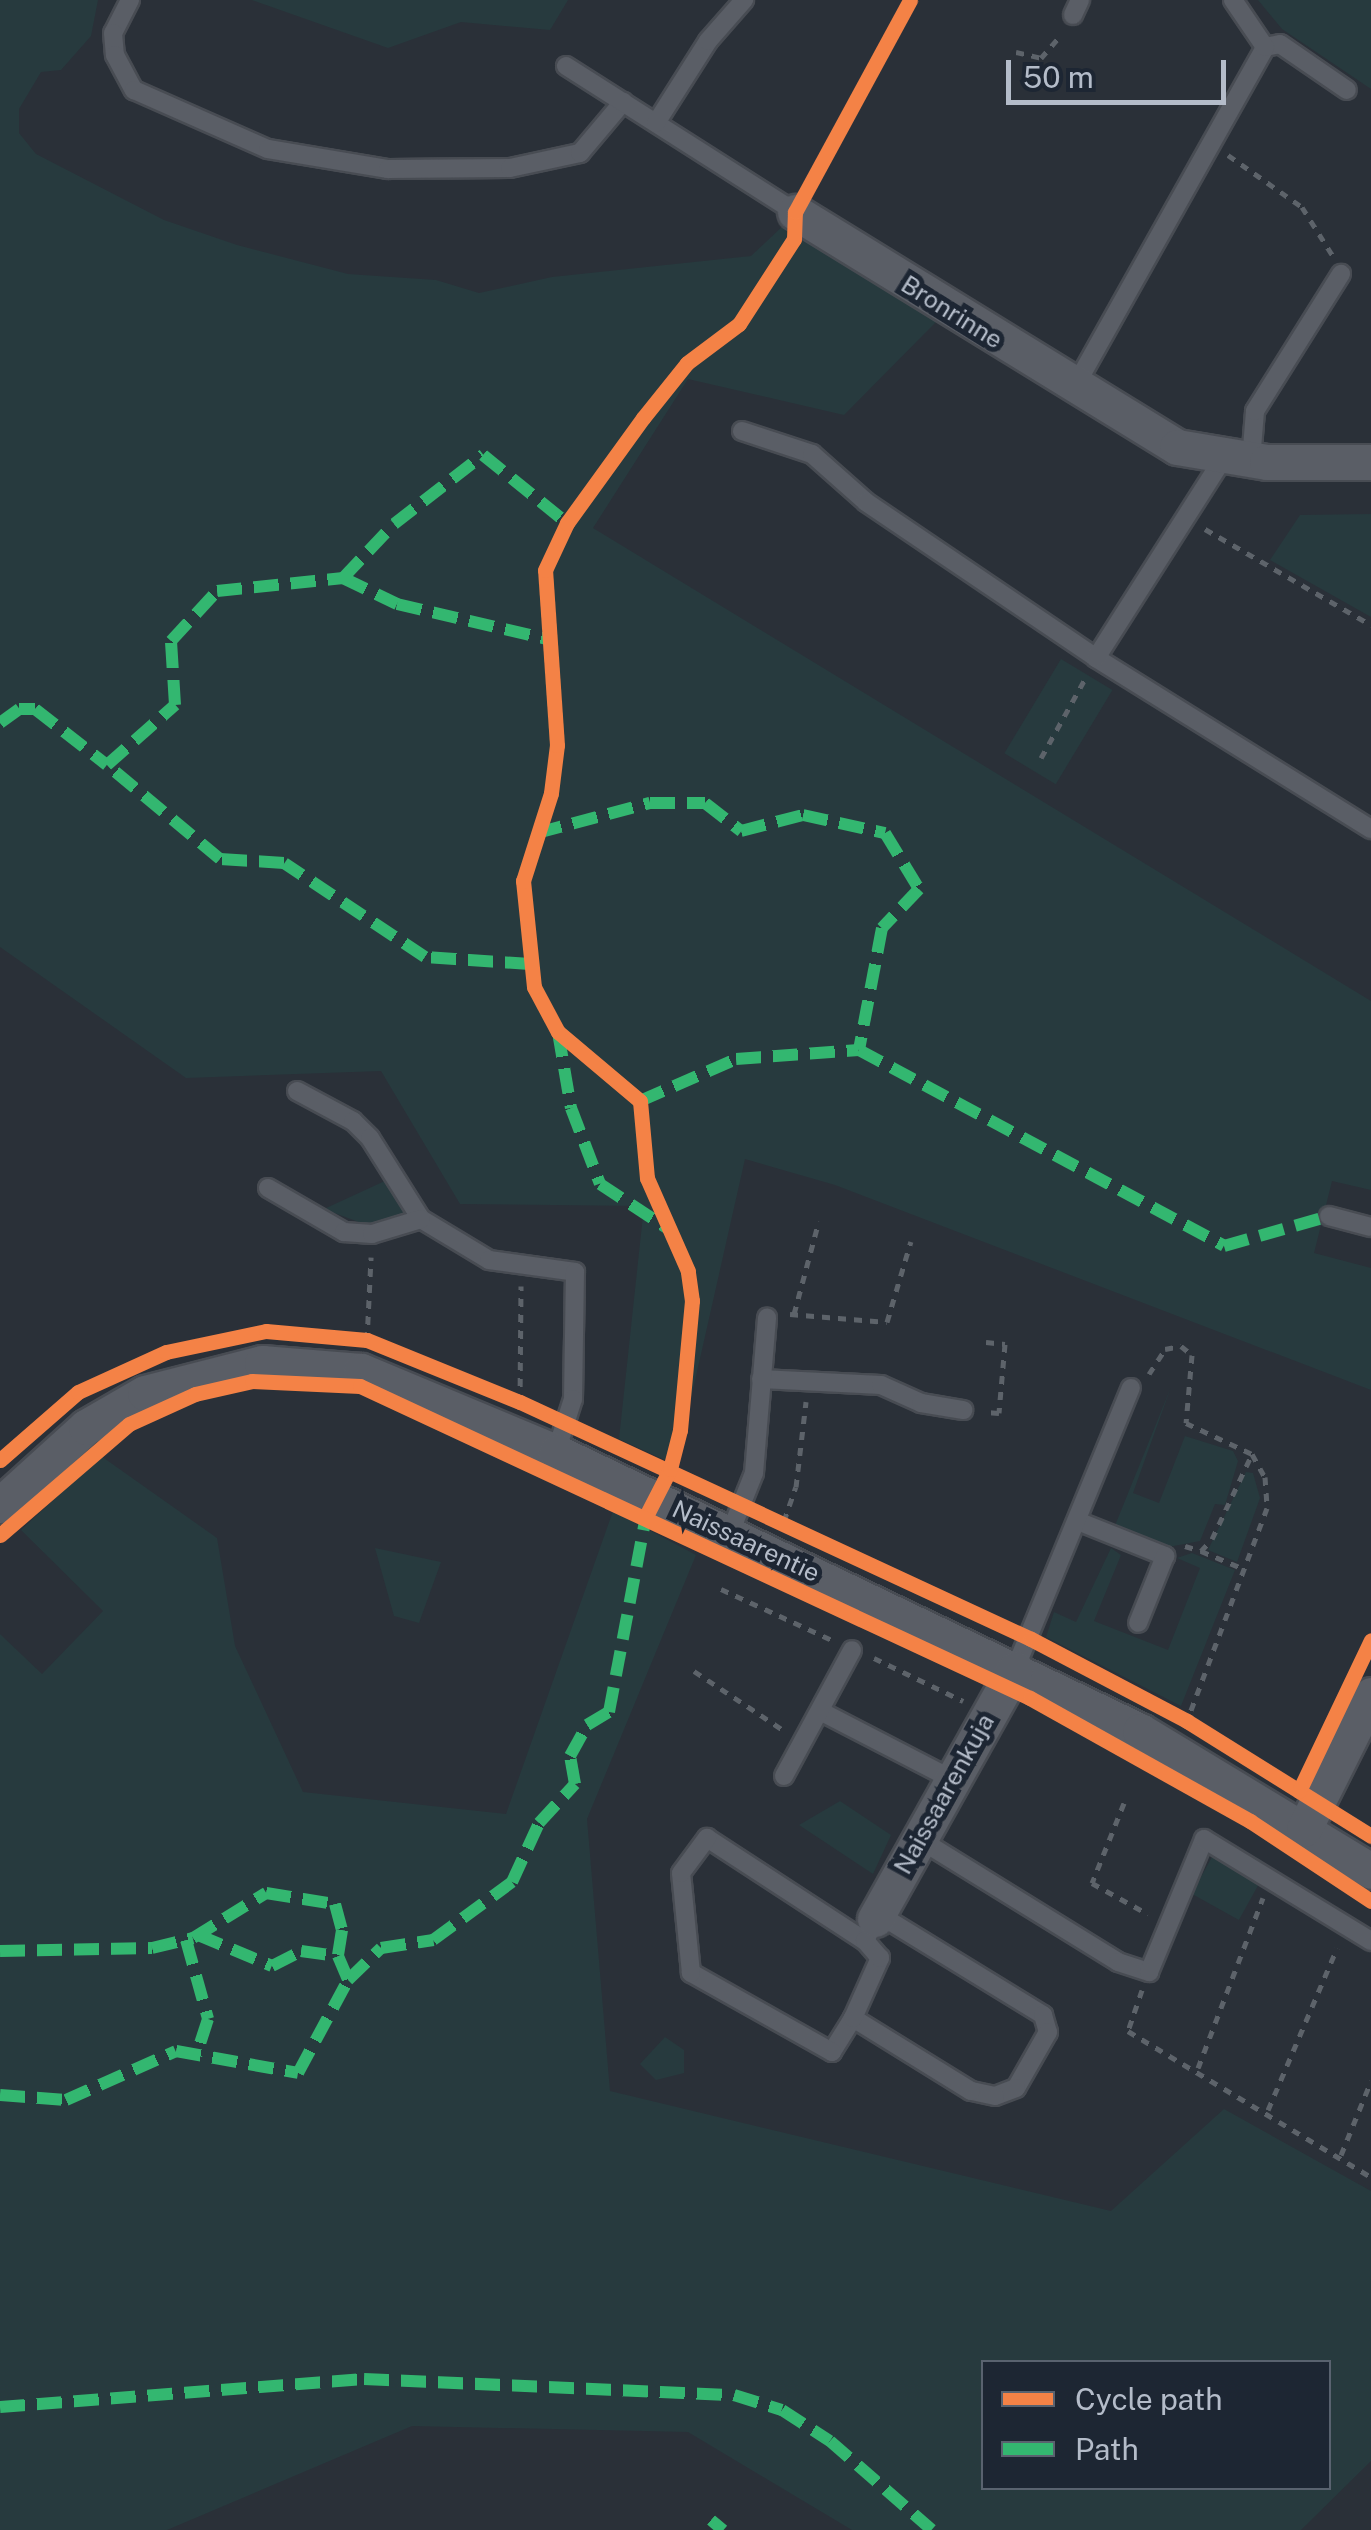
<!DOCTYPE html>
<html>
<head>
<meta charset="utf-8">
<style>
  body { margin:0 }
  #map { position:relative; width:1371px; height:2530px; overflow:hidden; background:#2a3038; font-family:"Public Sans",sans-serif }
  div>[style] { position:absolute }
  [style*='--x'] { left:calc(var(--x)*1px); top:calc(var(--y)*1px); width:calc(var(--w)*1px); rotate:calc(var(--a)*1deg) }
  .green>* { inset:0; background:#273a3e; transform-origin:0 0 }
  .path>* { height:5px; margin-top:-2.5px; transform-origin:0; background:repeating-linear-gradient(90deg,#5d636a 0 8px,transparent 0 16px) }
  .roads { filter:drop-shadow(2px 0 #484c53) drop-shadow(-2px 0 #484c53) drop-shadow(0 2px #484c53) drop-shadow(0 -2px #484c53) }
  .lane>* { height:18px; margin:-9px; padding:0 9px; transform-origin:9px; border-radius:9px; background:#5a5e66 }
  .street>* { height:35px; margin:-17.5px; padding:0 17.5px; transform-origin:17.5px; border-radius:17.5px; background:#5a5e66 }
  .quiet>* { height:12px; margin-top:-6px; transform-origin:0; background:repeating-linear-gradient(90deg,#33b770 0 25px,transparent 0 37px) }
  .cycleway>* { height:15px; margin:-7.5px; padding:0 7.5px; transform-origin:7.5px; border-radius:7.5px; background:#f48246 }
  span { translate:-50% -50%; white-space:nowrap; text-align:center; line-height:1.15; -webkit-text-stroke:10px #1d2633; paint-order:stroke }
  .street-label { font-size:25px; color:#b4bcc9 }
  .legend { position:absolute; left:981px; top:2360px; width:350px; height:130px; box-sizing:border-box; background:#1d2633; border:2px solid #59626f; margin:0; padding:12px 18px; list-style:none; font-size:30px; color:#b4bcc9 }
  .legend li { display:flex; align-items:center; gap:20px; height:50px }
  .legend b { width:50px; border:2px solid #59626f }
  .scale { position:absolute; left:1006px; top:60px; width:220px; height:45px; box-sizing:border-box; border:5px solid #b4bcc9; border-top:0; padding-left:12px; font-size:30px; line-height:35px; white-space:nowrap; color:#b4bcc9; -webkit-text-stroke:8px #1d2633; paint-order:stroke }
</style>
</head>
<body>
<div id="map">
  <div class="green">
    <i style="clip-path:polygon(0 0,98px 0,91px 36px,61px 70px,41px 72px,19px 109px,19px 133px,36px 154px,164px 220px,237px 245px,348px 274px,436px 280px,479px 293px,552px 277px,751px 256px,786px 223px,940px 318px,844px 415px,688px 379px,593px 528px,1371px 1001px,1371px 1190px,1332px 1181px,1314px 1253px,1371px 1268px,1371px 1390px,835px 1185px,745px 1159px,676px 1465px,619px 1439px,644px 1206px,460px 1204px,381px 1071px,186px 1078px,0 947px)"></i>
    <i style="clip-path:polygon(252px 0,568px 0,550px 30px,461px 22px,388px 48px)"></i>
    <i style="clip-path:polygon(1258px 0,1371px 0,1371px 89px,1282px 29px)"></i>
    <i style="clip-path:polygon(1371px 514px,1371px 617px,1270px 560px,1300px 515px)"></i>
    <i style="left:1061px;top:659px;width:60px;height:110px;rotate:31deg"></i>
    <i style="clip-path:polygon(387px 1180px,409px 1217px,372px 1227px,324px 1209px)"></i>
    <i style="clip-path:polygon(1171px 1387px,1133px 1493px,1159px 1503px,1185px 1436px,1233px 1451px,1238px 1461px,1225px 1505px,1215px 1504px,1200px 1541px,1163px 1548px,1114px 1528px)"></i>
    <i style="clip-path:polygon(evenodd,101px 1456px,217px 1538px,235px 1646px,303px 1792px,506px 1814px,613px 1511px,696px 1555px,587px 1819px,610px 2091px,1111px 2211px,1224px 2109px,1371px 2191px,1371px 2461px,1301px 2530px,852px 2530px,688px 2432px,412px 2426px,167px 2530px,0 2530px,0 1634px,42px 1674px,103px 1611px,21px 1530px,101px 1456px,1328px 2362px,1328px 2488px,984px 2488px,984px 2362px,1328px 2362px)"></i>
    <i style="clip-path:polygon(1246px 1472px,1253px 1473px,1260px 1498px,1237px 1562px,1208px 1550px)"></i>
    <i style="clip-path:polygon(375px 1548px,441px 1562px,419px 1623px,394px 1616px)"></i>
    <i style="clip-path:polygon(1111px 1548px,1121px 1555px,1094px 1621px,1168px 1650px,1200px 1568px,1177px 1558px,1192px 1553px,1235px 1570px,1181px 1706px,1046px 1637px,1054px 1612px,1076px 1622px)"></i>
    <i style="clip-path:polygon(840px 1801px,891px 1835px,873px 1874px,799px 1825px)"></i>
    <i style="left:1212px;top:1857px;width:54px;height:42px;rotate:29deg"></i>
    <i style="clip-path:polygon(665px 2037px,684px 2050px,684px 2073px,656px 2080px,640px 2064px)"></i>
  </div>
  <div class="path">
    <i style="--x:1016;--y:52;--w:26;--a:13"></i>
    <i style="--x:1041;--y:58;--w:30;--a:-49"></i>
    <i style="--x:1228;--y:155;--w:90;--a:35.1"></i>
    <i style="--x:1302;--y:207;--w:58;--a:57.7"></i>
    <i style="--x:1205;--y:529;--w:192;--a:30"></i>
    <i style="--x:1041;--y:758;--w:90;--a:-60.9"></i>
    <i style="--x:790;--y:1314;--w:97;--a:4.7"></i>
    <i style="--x:887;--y:1322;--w:84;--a:-73.5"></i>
    <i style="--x:794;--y:1314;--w:96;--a:-75"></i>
    <i style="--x:367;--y:1340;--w:83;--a:-87.2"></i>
    <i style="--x:986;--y:1342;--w:19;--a:6"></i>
    <i style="--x:1005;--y:1344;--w:69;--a:95"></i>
    <i style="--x:999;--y:1413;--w:13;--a:-176"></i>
    <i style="--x:1149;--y:1374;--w:30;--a:-57"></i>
    <i style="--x:1165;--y:1349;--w:16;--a:-11"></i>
    <i style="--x:1181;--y:1346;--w:14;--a:39"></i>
    <i style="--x:1192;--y:1355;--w:68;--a:95"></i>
    <i style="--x:1186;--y:1423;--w:73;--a:25.2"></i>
    <i style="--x:1252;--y:1454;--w:26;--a:61"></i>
    <i style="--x:1265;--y:1477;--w:31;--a:86"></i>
    <i style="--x:1267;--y:1508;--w:228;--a:110.6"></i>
    <i style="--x:520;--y:1402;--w:116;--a:-89.5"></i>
    <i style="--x:784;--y:1521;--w:36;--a:-71"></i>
    <i style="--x:796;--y:1487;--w:86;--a:-83.3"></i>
    <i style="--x:1185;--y:1546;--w:17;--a:17"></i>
    <i style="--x:1201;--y:1551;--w:16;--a:-47"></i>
    <i style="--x:1212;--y:1539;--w:94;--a:-64.8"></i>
    <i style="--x:1201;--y:1551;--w:47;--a:22.7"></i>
    <i style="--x:721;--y:1589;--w:122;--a:24.7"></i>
    <i style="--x:874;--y:1658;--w:99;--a:25.8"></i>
    <i style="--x:694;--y:1671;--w:107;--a:33.5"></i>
    <i style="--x:1124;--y:1803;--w:86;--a:111.8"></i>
    <i style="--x:1092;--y:1883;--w:64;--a:29"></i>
    <i style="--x:1142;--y:1990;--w:43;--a:108.9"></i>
    <i style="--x:1128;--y:2031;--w:283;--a:31"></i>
    <i style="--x:1198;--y:2068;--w:182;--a:-69.1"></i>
    <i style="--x:1268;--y:2110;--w:176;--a:-66.9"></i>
    <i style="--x:1341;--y:2155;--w:80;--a:-67.9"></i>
  </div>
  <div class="roads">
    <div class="lane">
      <i style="--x:130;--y:0;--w:37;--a:117"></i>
      <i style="--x:113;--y:33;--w:22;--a:85"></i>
      <i style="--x:115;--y:55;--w:40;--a:62"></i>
      <i style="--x:134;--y:90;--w:146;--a:23.8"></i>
      <i style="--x:268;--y:149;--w:122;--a:9.5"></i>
      <i style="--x:388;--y:169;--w:122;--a:-0.5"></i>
      <i style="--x:510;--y:168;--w:72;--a:-12.1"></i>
      <i style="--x:580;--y:153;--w:67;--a:-49.9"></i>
      <i style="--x:1073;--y:15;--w:17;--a:-65"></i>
      <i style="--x:1265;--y:47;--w:15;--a:-11"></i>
      <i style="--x:1280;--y:44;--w:81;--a:34.5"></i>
      <i style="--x:566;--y:66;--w:272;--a:32.5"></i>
      <i style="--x:656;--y:123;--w:97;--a:-57.6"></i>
      <i style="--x:708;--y:41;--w:55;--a:-48.7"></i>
      <i style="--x:1074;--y:388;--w:391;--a:-60.7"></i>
      <i style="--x:1265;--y:47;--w:57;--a:-124.2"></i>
      <i style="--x:742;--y:431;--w:74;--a:18.2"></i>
      <i style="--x:812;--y:454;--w:72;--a:41.6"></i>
      <i style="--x:866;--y:502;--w:278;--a:34.1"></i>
      <i style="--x:1096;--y:658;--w:324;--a:31.9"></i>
      <i style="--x:1251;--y:460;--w:49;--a:-85.3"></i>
      <i style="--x:1255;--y:411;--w:162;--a:-57.9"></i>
      <i style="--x:1096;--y:658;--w:236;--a:-57.5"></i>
      <i style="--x:297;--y:1091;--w:64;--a:28.2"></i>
      <i style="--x:353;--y:1121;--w:24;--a:45"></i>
      <i style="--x:370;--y:1138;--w:96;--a:57.8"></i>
      <i style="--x:421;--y:1219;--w:79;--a:31.1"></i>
      <i style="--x:489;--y:1260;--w:87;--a:7.9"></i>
      <i style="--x:575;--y:1272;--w:127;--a:90.9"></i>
      <i style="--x:573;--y:1399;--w:56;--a:107.8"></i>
      <i style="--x:268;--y:1188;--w:88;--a:30.1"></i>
      <i style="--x:344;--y:1232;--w:28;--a:4"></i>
      <i style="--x:372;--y:1234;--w:51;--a:-17"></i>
      <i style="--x:1329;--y:1216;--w:43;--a:14.7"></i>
      <i style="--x:761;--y:1379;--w:120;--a:2.9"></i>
      <i style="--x:881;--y:1385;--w:44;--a:24.2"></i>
      <i style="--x:921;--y:1403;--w:43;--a:9.5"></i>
      <i style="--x:1080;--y:1522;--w:92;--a:21.8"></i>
      <i style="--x:1165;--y:1556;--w:72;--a:111.9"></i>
      <i style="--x:730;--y:1533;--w:65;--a:-68.2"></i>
      <i style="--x:754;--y:1473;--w:156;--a:-85.2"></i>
      <i style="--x:1015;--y:1669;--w:304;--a:-67.6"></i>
      <i style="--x:820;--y:1711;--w:148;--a:27.3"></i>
      <i style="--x:784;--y:1776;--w:143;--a:-61.6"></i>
      <i style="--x:707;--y:1838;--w:189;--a:33.1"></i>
      <i style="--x:865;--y:1941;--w:24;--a:-66"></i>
      <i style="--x:875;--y:1919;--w:13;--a:4"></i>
      <i style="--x:888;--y:1920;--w:182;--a:31.5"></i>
      <i style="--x:1043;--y:2015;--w:18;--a:74"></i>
      <i style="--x:1048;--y:2032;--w:64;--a:119.7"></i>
      <i style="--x:1016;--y:2088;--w:22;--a:159"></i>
      <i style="--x:995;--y:2096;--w:25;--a:-168"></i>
      <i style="--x:971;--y:2091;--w:139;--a:-148.3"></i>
      <i style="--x:853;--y:2018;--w:40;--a:122"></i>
      <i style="--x:832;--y:2052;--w:162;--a:-150.7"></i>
      <i style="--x:691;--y:1973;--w:100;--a:-95.7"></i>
      <i style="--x:681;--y:1873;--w:44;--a:-53.4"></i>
      <i style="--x:919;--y:1839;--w:234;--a:31.7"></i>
      <i style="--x:1118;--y:1962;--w:33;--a:18"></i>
      <i style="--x:1149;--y:1972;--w:144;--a:-67.5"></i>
      <i style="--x:1204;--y:1839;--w:196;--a:31.4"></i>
      <i style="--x:853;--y:2018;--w:66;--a:-65.8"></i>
      <i style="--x:880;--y:1958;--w:23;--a:-131"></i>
    </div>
    <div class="street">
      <i style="--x:795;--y:212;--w:448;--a:31.6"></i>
      <i style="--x:1177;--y:447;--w:91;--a:9.5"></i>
      <i style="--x:1267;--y:462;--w:104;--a:0"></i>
      <i style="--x:0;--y:1505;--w:116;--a:-42.2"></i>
      <i style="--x:86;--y:1427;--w:68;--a:-30"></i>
      <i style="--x:145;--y:1393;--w:121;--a:-14.4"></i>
      <i style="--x:262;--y:1363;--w:99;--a:4.6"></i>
      <i style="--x:361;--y:1371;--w:211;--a:22.6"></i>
      <i style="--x:556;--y:1452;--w:647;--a:25.54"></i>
      <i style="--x:1140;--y:1731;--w:270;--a:31.2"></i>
      <i style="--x:1304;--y:1829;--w:150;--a:-63.4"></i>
      <i style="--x:875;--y:1919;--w:287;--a:-60.8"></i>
    </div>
  </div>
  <div class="quiet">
    <i style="--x:343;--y:578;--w:60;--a:25.7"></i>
    <i style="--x:397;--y:604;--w:159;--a:13.1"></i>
    <i style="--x:0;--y:723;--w:24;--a:-36"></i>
    <i style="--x:19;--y:709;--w:16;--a:0"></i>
    <i style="--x:35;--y:709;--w:91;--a:37.9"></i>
    <i style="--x:537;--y:833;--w:117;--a:-14.9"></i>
    <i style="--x:650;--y:803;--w:55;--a:0"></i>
    <i style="--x:705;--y:803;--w:46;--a:37.9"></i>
    <i style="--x:741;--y:831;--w:64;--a:-14.5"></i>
    <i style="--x:803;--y:815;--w:84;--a:12.4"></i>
    <i style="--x:885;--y:833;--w:66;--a:58.7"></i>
    <i style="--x:919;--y:889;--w:54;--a:133.5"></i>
    <i style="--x:882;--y:928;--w:124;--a:100.7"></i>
    <i style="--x:859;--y:1050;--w:414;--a:28.2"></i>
    <i style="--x:1224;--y:1246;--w:109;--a:-15.9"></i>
    <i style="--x:530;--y:964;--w:105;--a:-176.2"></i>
    <i style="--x:425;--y:957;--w:169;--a:-146.3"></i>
    <i style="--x:284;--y:863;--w:64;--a:-176.4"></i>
    <i style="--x:220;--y:859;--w:147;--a:-140.2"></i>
    <i style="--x:107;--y:765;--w:91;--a:-41.4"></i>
    <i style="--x:175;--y:705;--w:64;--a:-93.6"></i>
    <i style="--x:171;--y:641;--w:68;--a:-47.4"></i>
    <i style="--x:217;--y:591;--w:127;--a:-5.9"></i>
    <i style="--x:343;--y:578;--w:74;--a:-46.6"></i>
    <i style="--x:394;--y:524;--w:113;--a:-37.8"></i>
    <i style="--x:483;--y:455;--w:108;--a:39"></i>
    <i style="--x:558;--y:1032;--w:77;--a:80.3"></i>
    <i style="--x:571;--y:1108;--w:81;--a:69.1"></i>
    <i style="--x:600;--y:1184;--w:80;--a:33.3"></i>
    <i style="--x:640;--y:1101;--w:105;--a:-23.6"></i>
    <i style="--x:736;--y:1059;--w:123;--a:-4.2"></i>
    <i style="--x:198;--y:1935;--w:80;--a:22.7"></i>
    <i style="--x:272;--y:1966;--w:33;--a:-27"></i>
    <i style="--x:301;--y:1951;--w:37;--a:8"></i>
    <i style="--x:186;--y:1940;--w:82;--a:74.4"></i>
    <i style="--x:208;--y:2019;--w:38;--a:108"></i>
    <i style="--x:0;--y:1951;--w:152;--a:-1.1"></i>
    <i style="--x:152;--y:1948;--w:42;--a:-13.7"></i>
    <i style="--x:193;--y:1938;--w:86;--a:-31.7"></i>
    <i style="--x:266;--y:1893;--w:70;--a:9.1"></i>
    <i style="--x:335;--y:1904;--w:27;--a:75"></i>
    <i style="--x:342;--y:1930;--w:26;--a:99"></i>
    <i style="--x:338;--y:1956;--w:26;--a:67"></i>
    <i style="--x:0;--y:2095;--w:66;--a:4.3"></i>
    <i style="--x:66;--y:2100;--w:120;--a:-24"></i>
    <i style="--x:176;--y:2051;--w:124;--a:10.2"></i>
    <i style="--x:298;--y:2073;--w:106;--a:-61.7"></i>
    <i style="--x:348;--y:1980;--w:46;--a:-44.1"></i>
    <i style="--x:381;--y:1948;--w:53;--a:-8.7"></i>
    <i style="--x:433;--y:1940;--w:98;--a:-36.3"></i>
    <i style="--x:512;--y:1882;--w:65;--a:-65.4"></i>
    <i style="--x:539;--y:1823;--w:53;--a:-47.3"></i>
    <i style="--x:575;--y:1784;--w:28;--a:-100"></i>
    <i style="--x:570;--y:1756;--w:35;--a:-61"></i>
    <i style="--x:587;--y:1725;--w:26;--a:-31"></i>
    <i style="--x:609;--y:1712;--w:199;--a:-79.3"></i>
    <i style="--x:0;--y:2407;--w:365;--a:-4.4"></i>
    <i style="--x:364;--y:2379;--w:370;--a:2.5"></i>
    <i style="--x:734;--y:2395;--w:50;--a:17.4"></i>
    <i style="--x:782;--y:2410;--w:57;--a:32.9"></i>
    <i style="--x:830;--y:2441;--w:135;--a:41.1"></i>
    <i style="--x:711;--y:2520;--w:16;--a:40"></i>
  </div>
  <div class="cycleway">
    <i style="--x:0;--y:1460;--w:103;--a:-41.1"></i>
    <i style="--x:78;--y:1392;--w:97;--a:-24.4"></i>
    <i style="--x:166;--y:1352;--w:102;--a:-11.9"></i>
    <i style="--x:266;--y:1331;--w:101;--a:5.1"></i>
    <i style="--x:367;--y:1340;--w:165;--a:22.1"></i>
    <i style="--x:520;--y:1402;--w:563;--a:24.88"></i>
    <i style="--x:1031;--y:1639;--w:176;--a:27.7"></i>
    <i style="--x:1187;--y:1721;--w:217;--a:32"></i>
    <i style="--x:646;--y:1516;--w:53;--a:-62.9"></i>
    <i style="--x:670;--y:1469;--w:40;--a:-75.6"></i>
    <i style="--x:680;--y:1430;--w:130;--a:-84.7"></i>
    <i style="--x:692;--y:1301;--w:30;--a:-98"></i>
    <i style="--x:688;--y:1271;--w:102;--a:-113.8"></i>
    <i style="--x:647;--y:1178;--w:77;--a:-95.2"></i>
    <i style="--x:640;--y:1101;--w:107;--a:-139.9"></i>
    <i style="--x:558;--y:1032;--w:51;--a:-118.1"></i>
    <i style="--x:534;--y:987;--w:107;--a:-95.9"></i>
    <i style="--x:523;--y:881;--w:92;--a:-72.3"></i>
    <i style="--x:551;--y:793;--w:48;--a:-82.9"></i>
    <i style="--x:557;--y:745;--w:175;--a:-93.9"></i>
    <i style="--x:545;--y:570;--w:52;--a:-64.9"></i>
    <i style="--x:567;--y:523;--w:130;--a:-54.1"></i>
    <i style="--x:643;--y:418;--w:70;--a:-51.3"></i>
    <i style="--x:687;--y:363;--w:65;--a:-36.9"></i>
    <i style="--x:739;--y:324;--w:101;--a:-57.1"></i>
    <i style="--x:794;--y:239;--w:27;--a:-88"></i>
    <i style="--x:795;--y:212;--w:241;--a:-61.5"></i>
    <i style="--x:0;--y:1535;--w:170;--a:-40.7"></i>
    <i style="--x:129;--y:1424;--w:72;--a:-24.4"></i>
    <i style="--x:195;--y:1394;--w:58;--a:-12.8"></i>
    <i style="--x:252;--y:1381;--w:108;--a:2.7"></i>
    <i style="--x:360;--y:1386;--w:739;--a:24.97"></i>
    <i style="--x:1030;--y:1698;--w:252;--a:29.2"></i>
    <i style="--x:1250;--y:1821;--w:145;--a:33.5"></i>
    <i style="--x:1299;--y:1791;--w:167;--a:-64.5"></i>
  </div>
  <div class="street-label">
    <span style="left:952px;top:312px;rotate:32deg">Bronrinne</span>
    <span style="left:746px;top:1541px;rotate:25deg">Naissaarentie</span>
    <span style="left:944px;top:1794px;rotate:-61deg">Naissaarenkuja</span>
  </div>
  <ul class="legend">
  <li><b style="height:12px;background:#f48246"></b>Cycle path</li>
  <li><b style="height:12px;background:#33b770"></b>Path</li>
  </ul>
  <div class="scale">50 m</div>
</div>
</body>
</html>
